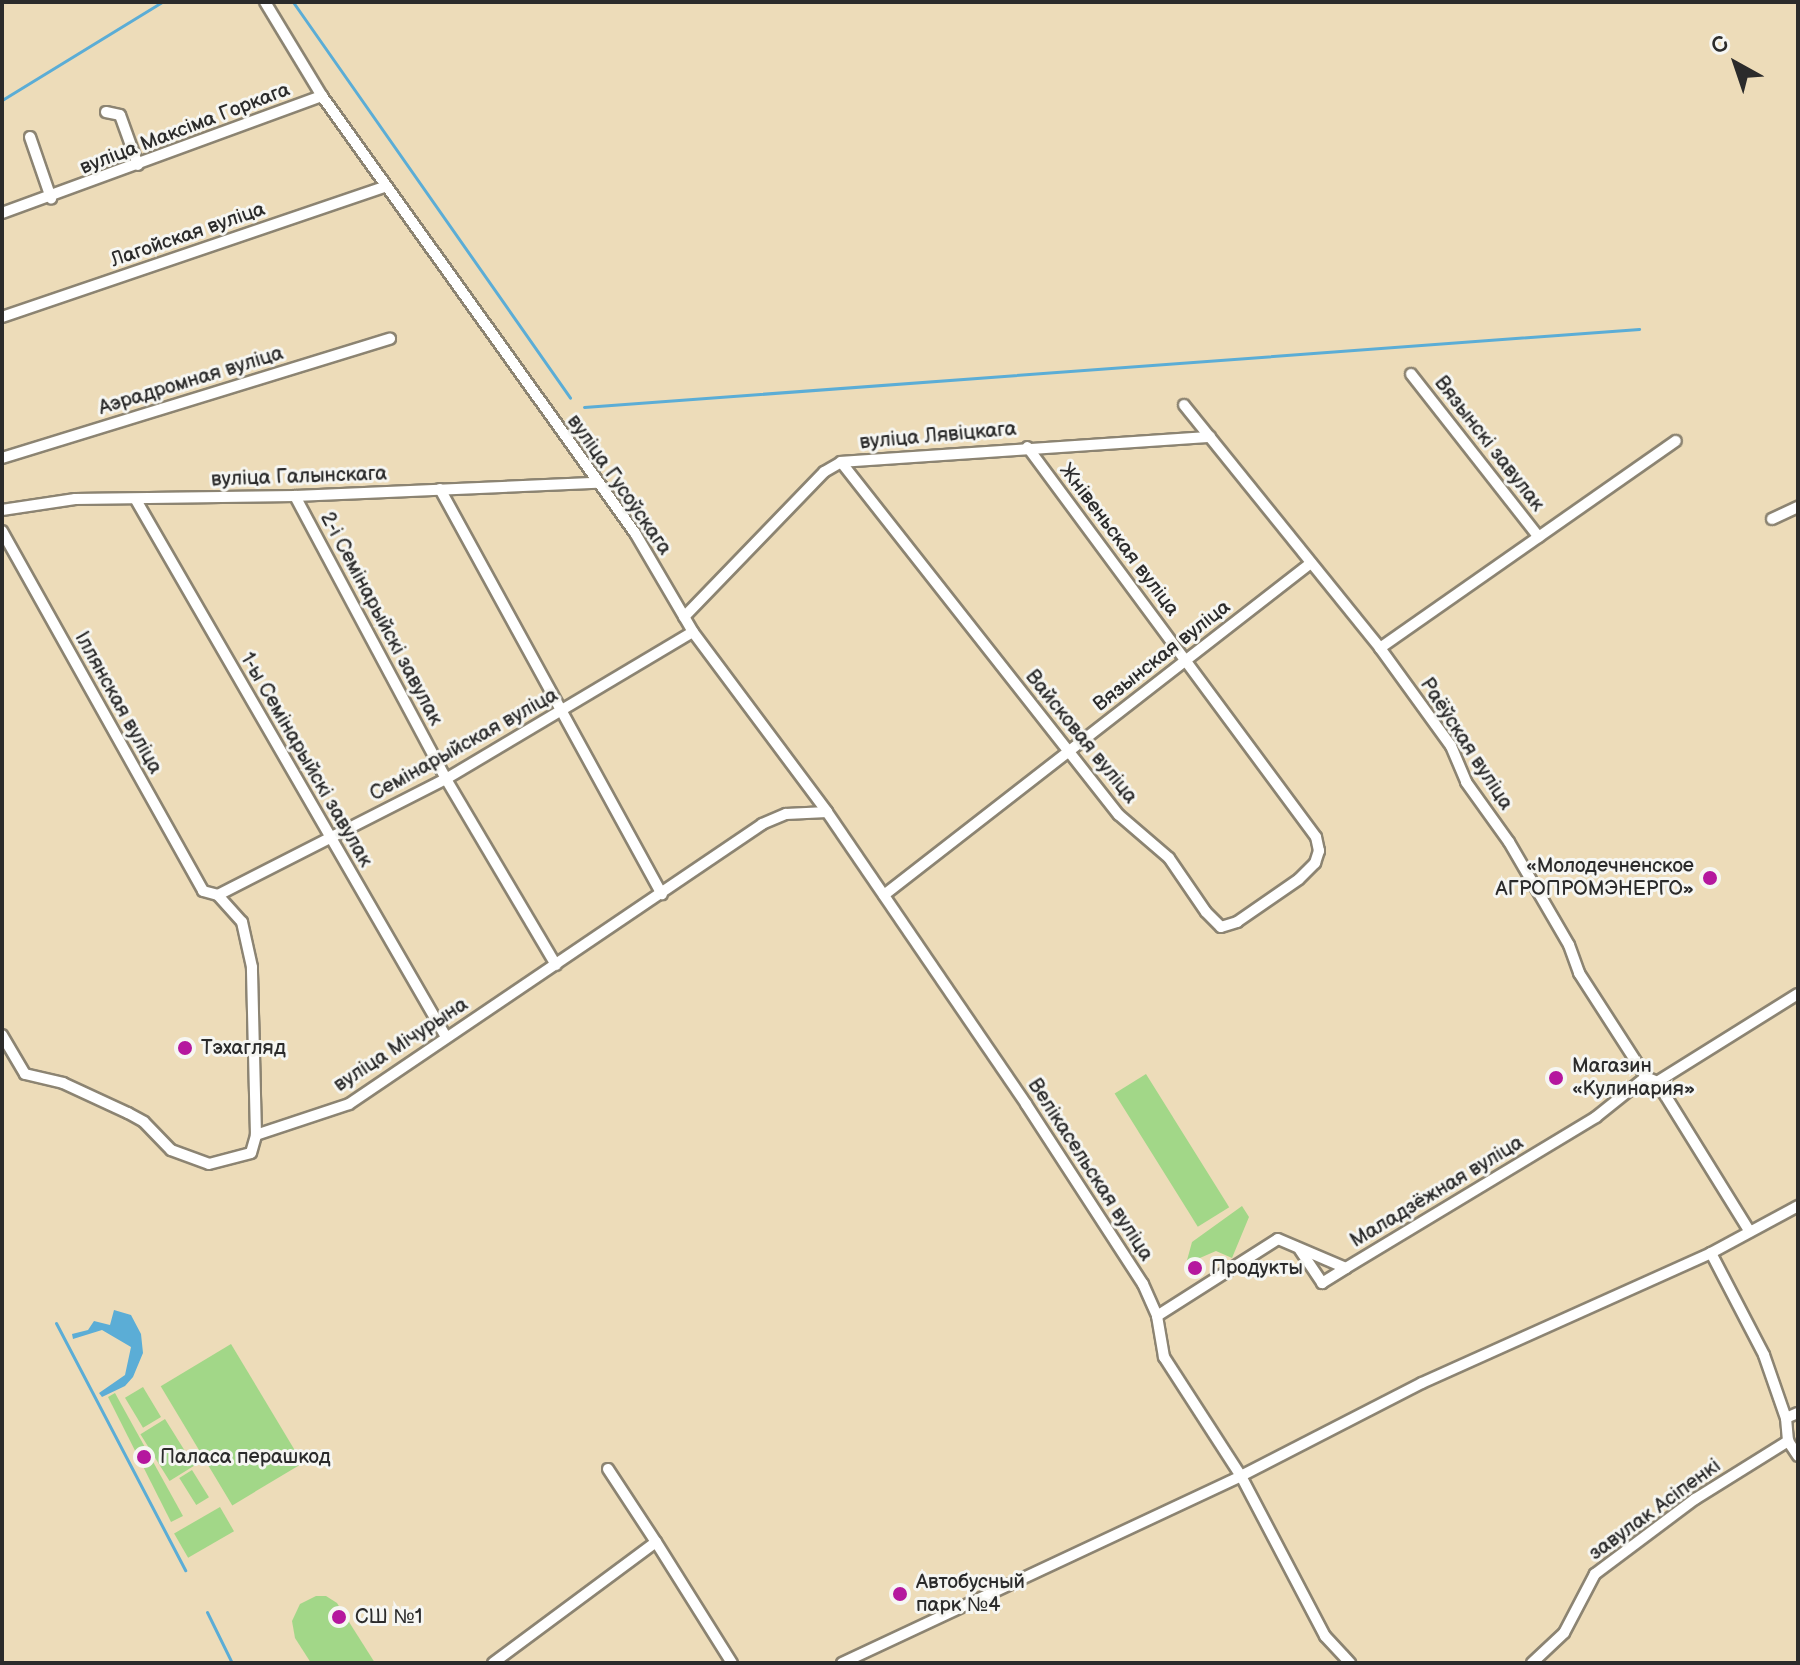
<!DOCTYPE html>
<html>
<head>
<meta charset="utf-8">
<style>
  body { margin:0 }
  #map { position:relative; width:1800px; height:1665px; overflow:hidden; background:#eddcb9; font-family:"Balsamiq Sans",sans-serif }
  div>[style] { position:absolute }
  [style*='--x'] { left:calc(var(--x)*1px); top:calc(var(--y)*1px); width:calc(var(--w)*1px); rotate:calc(var(--a)*1deg) }
  .green>* { inset:0; background:#a2d788; transform-origin:0 0 }
  .water>* { inset:0; background:#5badd6 }
  .stream>* { height:3px; margin:-1.5px; padding:0 1.5px; transform-origin:1.5px; border-radius:1.5px; background:#5badd6 }
  .roads { filter:drop-shadow(2px 0 #8c8472) drop-shadow(-2px 0 #8c8472) drop-shadow(0 2px #8c8472) drop-shadow(0 -2px #8c8472) }
  .minor>* { height:10px; margin:-5px; padding:0 5px; transform-origin:5px; border-radius:5px; background:#fff }
  .dots>* { width:22px; height:22px; translate:-50% -50%; box-sizing:border-box; border:4px solid #f6f6f2; border-radius:50% }
  span { translate:-50% -50%; white-space:nowrap; text-align:center; line-height:1.15; -webkit-text-stroke:6px #f6f6f2; paint-order:stroke }
  .street-label { font-size:20px; color:#2b2b2b }
  .poi-label { font-size:20px; color:#2b2b2b }
  .right { translate:-100% -50%; text-align:right }
  .left { translate:0 -50%; text-align:left }
  .frame { position:absolute; inset:0; border:4px solid #2b2b2b; pointer-events:none }
  .north { position:absolute; left:1696px; top:24px; width:80px; height:80px; -webkit-text-stroke:6px #f6f6f2; paint-order:stroke; rotate:320deg; font-size:22px; font-weight:700; line-height:32px; text-align:center; color:#2b2b2b }
  .north::after { content:''; display:block; margin:auto; width:28px; height:36px; background:#2b2b2b; clip-path:polygon(50% 0,100% 100%,50% 72%,0 100%) }
</style>
</head>
<body>
<div id="map">
  <div class="green">
    <i style="left:1146px;top:1074px;width:157px;height:37px;rotate:58deg"></i>
    <i style="clip-path:polygon(1242px 1206px,1249px 1217px,1232px 1258px,1216px 1251px,1186px 1264px,1192px 1242px)"></i>
    <i style="left:231px;top:1344px;width:139px;height:82px;rotate:59deg"></i>
    <i style="left:143px;top:1387px;width:35px;height:21px;rotate:59deg"></i>
    <i style="clip-path:polygon(115px 1393px,183px 1516px,171px 1522px,108px 1397px)"></i>
    <i style="left:165px;top:1419px;width:55px;height:29px;rotate:58deg"></i>
    <i style="left:192px;top:1470px;width:32px;height:15px;rotate:58deg"></i>
    <i style="left:220px;top:1507px;width:28px;height:53px;rotate:60deg"></i>
    <i style="clip-path:polygon(316px 1596px,326px 1596px,337px 1603px,375px 1663px,311px 1663px,295px 1638px,292px 1621px,300px 1604px)"></i>
  </div>
  <div class="water">
    <i style="clip-path:polygon(114px 1310px,131px 1315px,141px 1334px,143px 1353px,133px 1377px,125px 1386px,102px 1397px,99px 1393px,125px 1375px,131px 1347px,102px 1330px,73px 1339px,72px 1334px,88px 1330px,94px 1321px,110px 1325px)"></i>
  </div>
  <div class="stream">
    <i style="--x:293;--y:2;--w:483;--a:55"></i>
    <i style="--x:2;--y:100;--w:188;--a:-31.5"></i>
    <i style="--x:584;--y:407;--w:1058;--a:-4.23"></i>
    <i style="--x:56;--y:1323;--w:279;--a:62.4"></i>
    <i style="--x:207;--y:1612;--w:57;--a:63.9"></i>
  </div>
  <div class="roads">
    <div class="minor">
      <i style="--x:265;--y:2;--w:110;--a:58.8"></i>
      <i style="--x:322;--y:96;--w:538;--a:54.39"></i>
      <i style="--x:635;--y:533;--w:115;--a:59.6"></i>
      <i style="--x:693;--y:632;--w:224;--a:53.3"></i>
      <i style="--x:827;--y:812;--w:353;--a:55.7"></i>
      <i style="--x:1026;--y:1104;--w:215;--a:57"></i>
      <i style="--x:1143;--y:1284;--w:35;--a:66"></i>
      <i style="--x:1157;--y:1316;--w:42;--a:80.3"></i>
      <i style="--x:1164;--y:1357;--w:142;--a:57.1"></i>
      <i style="--x:1241;--y:1476;--w:181;--a:62.3"></i>
      <i style="--x:1325;--y:1636;--w:37;--a:47"></i>
      <i style="--x:106;--y:112;--w:14;--a:12"></i>
      <i style="--x:120;--y:115;--w:53;--a:70.2"></i>
      <i style="--x:30;--y:137;--w:65;--a:71"></i>
      <i style="--x:2;--y:213;--w:341;--a:-20.1"></i>
      <i style="--x:2;--y:317;--w:406;--a:-18.8"></i>
      <i style="--x:1411;--y:374;--w:207;--a:51.9"></i>
      <i style="--x:1184;--y:405;--w:312;--a:51.1"></i>
      <i style="--x:1380;--y:648;--w:121;--a:54.1"></i>
      <i style="--x:1451;--y:746;--w:39;--a:67"></i>
      <i style="--x:1466;--y:782;--w:74;--a:54.4"></i>
      <i style="--x:1509;--y:842;--w:119;--a:59.8"></i>
      <i style="--x:1569;--y:945;--w:30;--a:70"></i>
      <i style="--x:1579;--y:973;--w:124;--a:57.2"></i>
      <i style="--x:1646;--y:1077;--w:12;--a:24"></i>
      <i style="--x:2;--y:458;--w:406;--a:-17.1"></i>
      <i style="--x:841;--y:462;--w:449;--a:51.8"></i>
      <i style="--x:1119;--y:815;--w:66;--a:40.7"></i>
      <i style="--x:1169;--y:858;--w:65;--a:55.6"></i>
      <i style="--x:1206;--y:912;--w:21;--a:45"></i>
      <i style="--x:1221;--y:927;--w:17;--a:-17"></i>
      <i style="--x:1237;--y:922;--w:75;--a:-34.7"></i>
      <i style="--x:1299;--y:879;--w:23;--a:-45"></i>
      <i style="--x:1315;--y:863;--w:13;--a:-72"></i>
      <i style="--x:1319;--y:851;--w:14;--a:-102"></i>
      <i style="--x:1316;--y:837;--w:485;--a:-126.5"></i>
      <i style="--x:440;--y:489;--w:462;--a:61.3"></i>
      <i style="--x:295;--y:496;--w:321;--a:61.9"></i>
      <i style="--x:446;--y:779;--w:216;--a:59.4"></i>
      <i style="--x:136;--y:500;--w:620;--a:60"></i>
      <i style="--x:2;--y:510;--w:74;--a:-8.6"></i>
      <i style="--x:75;--y:499;--w:220;--a:-0.8"></i>
      <i style="--x:295;--y:496;--w:302;--a:-2.5"></i>
      <i style="--x:1772;--y:519;--w:29;--a:-25"></i>
      <i style="--x:2;--y:531;--w:412;--a:60.8"></i>
      <i style="--x:203;--y:891;--w:16;--a:15"></i>
      <i style="--x:218;--y:895;--w:256;--a:-27"></i>
      <i style="--x:446;--y:779;--w:287;--a:-30.8"></i>
      <i style="--x:684;--y:617;--w:202;--a:-46"></i>
      <i style="--x:824;--y:472;--w:20;--a:-30"></i>
      <i style="--x:841;--y:462;--w:370;--a:-3.9"></i>
      <i style="--x:1380;--y:648;--w:361;--a:-35"></i>
      <i style="--x:884;--y:895;--w:541;--a:-37.87"></i>
      <i style="--x:2;--y:1035;--w:45;--a:59.5"></i>
      <i style="--x:25;--y:1074;--w:39;--a:13"></i>
      <i style="--x:63;--y:1083;--w:72;--a:24.8"></i>
      <i style="--x:128;--y:1113;--w:18;--a:29"></i>
      <i style="--x:144;--y:1122;--w:39;--a:46"></i>
      <i style="--x:171;--y:1150;--w:40;--a:20.2"></i>
      <i style="--x:209;--y:1164;--w:43;--a:-14.7"></i>
      <i style="--x:251;--y:1153;--w:19;--a:-74"></i>
      <i style="--x:256;--y:1135;--w:168;--a:-91.4"></i>
      <i style="--x:252;--y:967;--w:46;--a:-102.5"></i>
      <i style="--x:242;--y:922;--w:36;--a:-132"></i>
      <i style="--x:1657;--y:1082;--w:176;--a:58.2"></i>
      <i style="--x:1657;--y:1082;--w:166;--a:-32"></i>
      <i style="--x:256;--y:1135;--w:98;--a:-18.4"></i>
      <i style="--x:349;--y:1104;--w:499;--a:-34.1"></i>
      <i style="--x:762;--y:824;--w:26;--a:-23"></i>
      <i style="--x:786;--y:814;--w:41;--a:-2.8"></i>
      <i style="--x:1300;--y:1250;--w:40;--a:56"></i>
      <i style="--x:1322;--y:1283;--w:28;--a:-32"></i>
      <i style="--x:1711;--y:1253;--w:115;--a:62.5"></i>
      <i style="--x:1764;--y:1355;--w:67;--a:70.8"></i>
      <i style="--x:1786;--y:1418;--w:23;--a:85"></i>
      <i style="--x:1788;--y:1441;--w:18;--a:56"></i>
      <i style="--x:1157;--y:1316;--w:143;--a:-32.5"></i>
      <i style="--x:1278;--y:1239;--w:74;--a:23.1"></i>
      <i style="--x:1346;--y:1268;--w:292;--a:-31.1"></i>
      <i style="--x:1596;--y:1117;--w:64;--a:-38.7"></i>
      <i style="--x:1786;--y:1418;--w:13;--a:-23"></i>
      <i style="--x:608;--y:1469;--w:87;--a:56.7"></i>
      <i style="--x:493;--y:1663;--w:203;--a:-36.6"></i>
      <i style="--x:656;--y:1542;--w:143;--a:57.9"></i>
      <i style="--x:842;--y:1663;--w:441;--a:-25.1"></i>
      <i style="--x:1241;--y:1476;--w:203;--a:-27.2"></i>
      <i style="--x:1422;--y:1383;--w:317;--a:-24.2"></i>
      <i style="--x:1711;--y:1253;--w:99;--a:-28.4"></i>
      <i style="--x:1532;--y:1663;--w:44;--a:-43.2"></i>
      <i style="--x:1564;--y:1633;--w:67;--a:-62.3"></i>
      <i style="--x:1595;--y:1574;--w:125;--a:-36.9"></i>
      <i style="--x:1695;--y:1499;--w:110;--a:-31.9"></i>
    </div>
  </div>
  <div class="dots">
    <i style="left:1710px;top:878px;background:#b5179e"></i>
    <i style="left:185px;top:1048px;background:#b5179e"></i>
    <i style="left:1556px;top:1078px;background:#b5179e"></i>
    <i style="left:1195px;top:1268px;background:#b5179e"></i>
    <i style="left:144px;top:1457px;background:#b5179e"></i>
    <i style="left:900px;top:1594px;background:#b5179e"></i>
    <i style="left:339px;top:1617px;background:#b5179e"></i>
  </div>
  <div class="street-label">
    <span style="left:185px;top:129px;rotate:-21deg">вуліца Максіма Горкага</span>
    <span style="left:188px;top:235px;rotate:-19deg">Лагойская вуліца</span>
    <span style="left:191px;top:381px;rotate:-17deg">Аэрадромная вуліца</span>
    <span style="left:938px;top:436px;rotate:-5deg">вуліца Лявіцкага</span>
    <span style="left:1489px;top:444px;rotate:52deg">Вязынскі завулак</span>
    <span style="left:299px;top:477px;rotate:-2deg">вуліца Галынскага</span>
    <span style="left:619px;top:485px;rotate:55deg">вуліца Гусоўскага</span>
    <span style="left:1119px;top:540px;rotate:53deg">Жнівеньская вуліца</span>
    <span style="left:381px;top:619px;rotate:62deg">2-і Семінарыйскі завулак</span>
    <span style="left:1162px;top:656px;rotate:-38deg">Вязынская вуліца</span>
    <span style="left:118px;top:703px;rotate:61deg">Іллянская вуліца</span>
    <span style="left:1081px;top:737px;rotate:51deg">Вайсковая вуліца</span>
    <span style="left:1466px;top:744px;rotate:57deg">Раёўская вуліца</span>
    <span style="left:464px;top:745px;rotate:-29deg">Семінарыйская вуліца</span>
    <span style="left:306px;top:760px;rotate:60deg">1-ы Семінарыйскі завулак</span>
    <span style="left:401px;top:1045px;rotate:-33deg">вуліца Мічурына</span>
    <span style="left:1090px;top:1170px;rotate:57deg">Велікасельская вуліца</span>
    <span style="left:1437px;top:1192px;rotate:-31deg">Маладзёжная вуліца</span>
    <span style="left:1655px;top:1510px;rotate:-36deg">завулак Асіпенкі</span>
  </div>
  <div class="poi-label">
    <span class="right" style="left:1694px;top:878px">«Молодечненское<br>АГРОПРОМЭНЕРГО»</span>
    <span class="left" style="left:201px;top:1048px">Тэхагляд</span>
    <span class="left" style="left:1572px;top:1078px">Магазин<br>«Кулинария»</span>
    <span class="left" style="left:1211px;top:1268px">Продукты</span>
    <span class="left" style="left:160px;top:1457px">Паласа перашкод</span>
    <span class="left" style="left:916px;top:1594px">Автобусный<br>парк №4</span>
    <span class="left" style="left:355px;top:1617px">СШ №1</span>
  </div>
  <div class="frame"></div>
  <div class="north">С</div>
</div>
</body>
</html>
